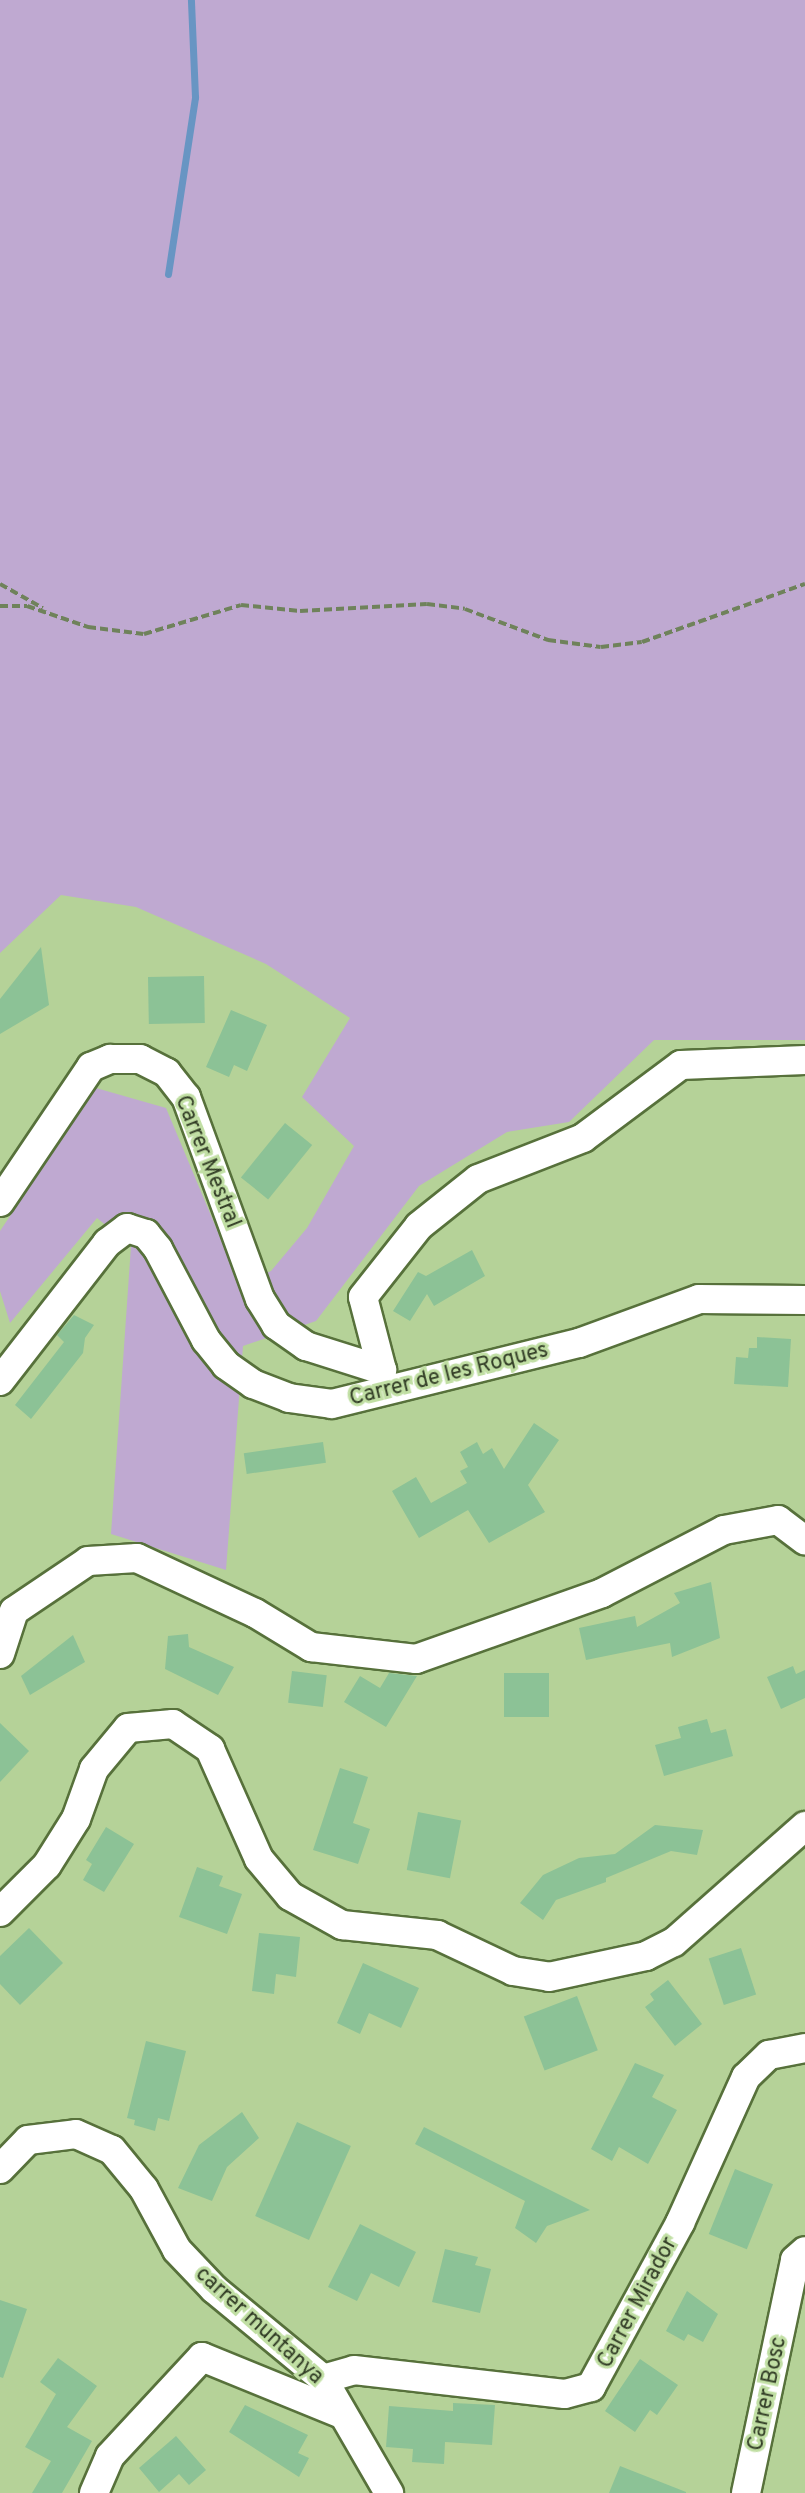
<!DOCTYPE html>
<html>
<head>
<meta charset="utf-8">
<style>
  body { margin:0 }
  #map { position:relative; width:805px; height:2493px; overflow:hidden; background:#b5d298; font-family:Overpass,sans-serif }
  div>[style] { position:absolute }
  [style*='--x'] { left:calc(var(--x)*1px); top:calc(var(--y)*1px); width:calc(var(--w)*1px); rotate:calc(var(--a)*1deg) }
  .green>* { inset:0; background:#bfa9d1 }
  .stream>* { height:7px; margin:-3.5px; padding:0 3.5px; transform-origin:3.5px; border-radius:3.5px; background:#6895c3 }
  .building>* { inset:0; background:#8cc296; transform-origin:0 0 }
  .path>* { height:4px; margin-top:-2px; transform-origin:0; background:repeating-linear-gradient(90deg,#6f825b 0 8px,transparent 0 12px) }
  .roads { filter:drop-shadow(2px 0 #57713b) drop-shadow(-2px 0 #57713b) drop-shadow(0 2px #57713b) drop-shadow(0 -2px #57713b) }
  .street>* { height:28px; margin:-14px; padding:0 14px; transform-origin:14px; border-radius:14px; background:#fff }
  span { translate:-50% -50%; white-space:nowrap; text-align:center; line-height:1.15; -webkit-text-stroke:6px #c1dfa4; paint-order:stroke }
  .street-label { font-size:22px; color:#313c25 }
</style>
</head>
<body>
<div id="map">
  <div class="green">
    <i style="clip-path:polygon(0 0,805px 0,805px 1040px,654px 1040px,569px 1122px,507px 1132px,419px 1186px,316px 1321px,243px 1346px,226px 1570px,111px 1534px,131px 1246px,97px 1218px,10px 1323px,0 1291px,0 1231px,96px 1088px,166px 1108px,240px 1285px,271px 1271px,307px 1228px,354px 1146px,302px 1097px,350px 1018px,266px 964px,136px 907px,61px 895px,0 953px)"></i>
  </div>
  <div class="stream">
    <i style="--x:168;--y:274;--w:179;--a:-81.3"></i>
    <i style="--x:195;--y:97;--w:97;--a:-92.4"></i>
  </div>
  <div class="building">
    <i style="clip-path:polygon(41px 947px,49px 1005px,0 1034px,0 999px)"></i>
    <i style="left:204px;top:976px;width:47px;height:56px;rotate:89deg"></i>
    <i style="clip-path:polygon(231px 1010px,267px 1025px,247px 1071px,234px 1065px,229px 1077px,206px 1067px)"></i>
    <i style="left:285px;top:1123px;width:35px;height:70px;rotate:39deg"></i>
    <i style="clip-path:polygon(472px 1250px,485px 1276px,434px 1306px,427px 1294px,410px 1321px,393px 1311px,418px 1272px,426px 1276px)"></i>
    <i style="clip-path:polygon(74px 1315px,94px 1325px,85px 1338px,83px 1353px,31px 1419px,15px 1405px,64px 1342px,57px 1335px)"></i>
    <i style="clip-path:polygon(757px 1337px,791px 1339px,788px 1387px,734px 1384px,736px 1357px,748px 1358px,749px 1348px,757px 1348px)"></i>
    <i style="clip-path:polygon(534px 1423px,559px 1440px,528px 1485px,545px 1512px,489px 1543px,468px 1510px,419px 1538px,392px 1491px,416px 1477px,431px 1503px,467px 1483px,460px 1471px,468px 1467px,460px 1452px,477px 1442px,483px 1454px,492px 1448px,504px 1469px)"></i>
    <i style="left:323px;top:1442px;width:21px;height:80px;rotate:82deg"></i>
    <i style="clip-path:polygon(711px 1582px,720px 1638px,672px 1657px,670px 1643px,586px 1660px,579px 1628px,635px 1616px,637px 1627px,680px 1603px,674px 1593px)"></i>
    <i style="clip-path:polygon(188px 1634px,189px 1647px,234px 1667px,218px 1695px,165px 1669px,168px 1636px)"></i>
    <i style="clip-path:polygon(73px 1635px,85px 1662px,30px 1695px,21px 1676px)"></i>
    <i style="clip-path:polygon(793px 1666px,796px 1674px,805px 1670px,805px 1698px,781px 1709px,767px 1677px)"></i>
    <i style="left:292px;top:1671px;width:35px;height:32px;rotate:7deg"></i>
    <i style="clip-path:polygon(389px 1673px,417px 1676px,386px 1727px,344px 1702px,360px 1676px,380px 1688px)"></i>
    <i style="left:549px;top:1673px;width:44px;height:45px;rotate:90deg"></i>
    <i style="clip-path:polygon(707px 1719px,711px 1733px,726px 1729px,733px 1756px,664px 1776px,655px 1745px,681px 1738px,678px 1727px)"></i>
    <i style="clip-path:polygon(0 1723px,29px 1751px,0 1782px)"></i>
    <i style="clip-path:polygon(340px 1768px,368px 1777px,353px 1823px,370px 1829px,358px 1864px,313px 1850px)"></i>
    <i style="left:418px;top:1812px;width:44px;height:59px;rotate:11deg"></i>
    <i style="clip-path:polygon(655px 1825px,703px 1830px,697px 1855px,671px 1851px,606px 1878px,606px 1882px,556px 1900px,543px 1920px,520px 1903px,543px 1875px,579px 1858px,615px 1854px)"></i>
    <i style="clip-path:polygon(106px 1827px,134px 1844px,104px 1892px,83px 1880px,92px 1864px,86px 1860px)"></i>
    <i style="clip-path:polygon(197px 1867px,223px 1876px,219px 1886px,242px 1894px,227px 1934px,179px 1917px)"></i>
    <i style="clip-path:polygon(29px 1928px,63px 1963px,20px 2005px,0 1984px,0 1956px)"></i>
    <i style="clip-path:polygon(259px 1933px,300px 1937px,296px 1977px,276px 1974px,274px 1994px,252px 1991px)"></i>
    <i style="left:741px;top:1948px;width:49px;height:34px;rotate:72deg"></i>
    <i style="clip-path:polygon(363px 1963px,419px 1988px,401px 2028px,369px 2013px,360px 2034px,337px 2023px)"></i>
    <i style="clip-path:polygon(668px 1980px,702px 2024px,675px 2046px,645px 2007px,654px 2000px,650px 1994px)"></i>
    <i style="left:577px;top:1996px;width:58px;height:57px;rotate:69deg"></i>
    <i style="clip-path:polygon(146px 2041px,186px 2051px,169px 2121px,158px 2118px,155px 2131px,134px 2125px,135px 2120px,127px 2118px)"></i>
    <i style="clip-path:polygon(635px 2063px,664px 2075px,652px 2097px,677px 2110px,648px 2164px,619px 2147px,612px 2161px,591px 2149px)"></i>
    <i style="clip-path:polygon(242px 2112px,259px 2138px,227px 2167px,212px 2201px,178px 2188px,199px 2145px)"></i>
    <i style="left:297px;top:2122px;width:59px;height:103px;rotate:24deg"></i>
    <i style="clip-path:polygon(424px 2127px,590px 2210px,547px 2226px,536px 2243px,515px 2228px,525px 2201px,415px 2144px)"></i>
    <i style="left:735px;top:2169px;width:41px;height:70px;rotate:22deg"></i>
    <i style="clip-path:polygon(360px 2224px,416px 2252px,399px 2287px,371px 2273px,357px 2301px,328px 2287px)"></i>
    <i style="clip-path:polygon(445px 2249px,478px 2257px,475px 2265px,491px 2269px,480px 2313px,432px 2302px)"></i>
    <i style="clip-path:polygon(687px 2291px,718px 2314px,703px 2342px,688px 2334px,684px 2341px,666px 2331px)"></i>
    <i style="clip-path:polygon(0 2300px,27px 2309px,3px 2378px,0 2377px)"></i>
    <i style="clip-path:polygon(58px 2358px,97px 2386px,67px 2427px,92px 2441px,62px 2493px,32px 2493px,51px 2461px,25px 2447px,56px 2394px,40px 2382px)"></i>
    <i style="clip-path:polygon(640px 2359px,678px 2385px,657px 2415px,650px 2410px,635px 2432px,605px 2411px)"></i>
    <i style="clip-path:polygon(453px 2403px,495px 2405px,492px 2445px,445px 2442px,444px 2464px,412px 2462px,413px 2449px,386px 2447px,389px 2406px,453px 2411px)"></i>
    <i style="clip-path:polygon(245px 2405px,308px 2435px,298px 2453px,309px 2458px,299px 2477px,229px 2432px)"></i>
    <i style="clip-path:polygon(176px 2436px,206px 2470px,189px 2485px,179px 2474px,159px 2492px,139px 2468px)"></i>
    <i style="clip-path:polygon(620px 2466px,686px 2492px,686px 2493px,609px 2493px)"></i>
  </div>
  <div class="path">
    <i style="--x:0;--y:584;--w:49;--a:29.2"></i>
    <i style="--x:0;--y:606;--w:27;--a:0"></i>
    <i style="--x:27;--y:606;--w:65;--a:19"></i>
    <i style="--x:88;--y:627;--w:56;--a:7.1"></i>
    <i style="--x:144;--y:634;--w:101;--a:-16.6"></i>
    <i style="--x:241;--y:605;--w:59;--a:5.8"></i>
    <i style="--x:300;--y:611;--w:127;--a:-3.2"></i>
    <i style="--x:427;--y:604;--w:38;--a:7"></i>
    <i style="--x:465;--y:609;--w:89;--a:20.5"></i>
    <i style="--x:548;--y:640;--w:53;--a:7.5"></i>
    <i style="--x:601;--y:647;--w:41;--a:-7"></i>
    <i style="--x:642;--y:642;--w:173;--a:-19.6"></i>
  </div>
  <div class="roads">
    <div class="street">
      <i style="--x:0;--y:1202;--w:163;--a:-56"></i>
      <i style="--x:91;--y:1067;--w:21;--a:-23"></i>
      <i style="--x:110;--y:1059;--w:30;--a:0"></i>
      <i style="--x:140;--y:1059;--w:30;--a:27"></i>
      <i style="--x:167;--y:1073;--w:31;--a:52"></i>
      <i style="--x:186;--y:1097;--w:215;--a:69.9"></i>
      <i style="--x:260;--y:1299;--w:31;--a:58"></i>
      <i style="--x:276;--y:1325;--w:37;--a:35"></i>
      <i style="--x:306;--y:1346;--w:80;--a:17.5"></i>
      <i style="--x:382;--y:1370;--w:75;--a:-104.6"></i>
      <i style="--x:363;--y:1297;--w:90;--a:-51.7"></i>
      <i style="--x:419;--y:1226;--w:75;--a:-38.5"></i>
      <i style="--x:478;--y:1179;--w:113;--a:-21.3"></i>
      <i style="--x:583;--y:1138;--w:122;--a:-36.7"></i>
      <i style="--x:681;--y:1065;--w:124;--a:-2.3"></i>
      <i style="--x:0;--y:1381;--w:175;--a:-52.2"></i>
      <i style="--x:107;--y:1243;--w:25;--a:-37"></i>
      <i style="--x:127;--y:1228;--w:20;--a:18"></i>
      <i style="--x:146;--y:1234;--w:19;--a:51"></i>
      <i style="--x:158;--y:1249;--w:103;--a:62.2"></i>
      <i style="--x:206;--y:1340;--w:32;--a:51"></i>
      <i style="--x:226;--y:1365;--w:33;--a:35"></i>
      <i style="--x:253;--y:1384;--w:39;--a:21"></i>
      <i style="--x:289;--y:1398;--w:43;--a:7.9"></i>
      <i style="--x:332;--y:1404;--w:254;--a:-13.9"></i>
      <i style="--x:579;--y:1343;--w:128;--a:-20.1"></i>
      <i style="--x:699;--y:1299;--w:106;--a:0.5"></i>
      <i style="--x:0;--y:1654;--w:45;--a:-72"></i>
      <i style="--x:14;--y:1611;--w:89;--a:-34"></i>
      <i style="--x:88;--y:1561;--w:49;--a:-3.5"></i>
      <i style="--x:137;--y:1558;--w:130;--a:25"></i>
      <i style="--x:255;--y:1613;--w:66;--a:31.3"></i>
      <i style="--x:311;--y:1647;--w:106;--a:6.5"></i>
      <i style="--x:416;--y:1659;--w:197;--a:-19.5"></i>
      <i style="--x:602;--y:1593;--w:137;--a:-27.3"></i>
      <i style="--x:724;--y:1530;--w:55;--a:-10.5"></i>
      <i style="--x:778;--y:1520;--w:34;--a:37"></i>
      <i style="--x:0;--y:1912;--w:66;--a:-45"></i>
      <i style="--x:47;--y:1865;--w:54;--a:-57.8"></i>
      <i style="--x:76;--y:1819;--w:53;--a:-70.2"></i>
      <i style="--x:94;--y:1769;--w:53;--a:-50.3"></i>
      <i style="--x:128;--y:1728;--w:45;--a:-5.1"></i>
      <i style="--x:173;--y:1724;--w:45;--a:34"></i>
      <i style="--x:210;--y:1749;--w:120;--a:66"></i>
      <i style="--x:259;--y:1859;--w:48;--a:50"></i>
      <i style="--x:290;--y:1896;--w:60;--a:29.1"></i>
      <i style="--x:342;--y:1925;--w:96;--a:6"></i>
      <i style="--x:437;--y:1935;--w:84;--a:25.3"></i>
      <i style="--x:513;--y:1971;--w:36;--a:9"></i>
      <i style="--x:549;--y:1977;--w:99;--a:-12.2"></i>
      <i style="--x:646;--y:1956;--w:31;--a:-27"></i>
      <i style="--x:674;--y:1942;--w:175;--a:-41.5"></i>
      <i style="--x:0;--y:2169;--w:40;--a:-46"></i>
      <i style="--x:28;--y:2140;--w:48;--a:-7.1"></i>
      <i style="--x:76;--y:2134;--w:39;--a:24"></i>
      <i style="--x:112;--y:2150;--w:50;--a:50.6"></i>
      <i style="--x:144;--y:2189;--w:69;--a:61.6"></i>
      <i style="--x:177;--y:2250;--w:54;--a:46.5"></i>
      <i style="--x:214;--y:2289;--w:141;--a:39.5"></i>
      <i style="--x:323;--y:2379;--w:132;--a:59.9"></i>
      <i style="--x:323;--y:2379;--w:32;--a:-16"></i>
      <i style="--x:354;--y:2370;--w:212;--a:6.5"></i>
      <i style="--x:565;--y:2394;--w:27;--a:-15"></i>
      <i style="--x:591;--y:2387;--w:187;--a:-61.5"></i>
      <i style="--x:680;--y:2223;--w:160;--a:-65.7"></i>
      <i style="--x:746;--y:2077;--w:32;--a:-44"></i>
      <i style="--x:769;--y:2055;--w:37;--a:-11"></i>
      <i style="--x:94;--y:2493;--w:40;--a:-66.6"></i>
      <i style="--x:110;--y:2456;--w:135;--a:-47.1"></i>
      <i style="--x:202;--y:2357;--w:151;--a:22.2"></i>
      <i style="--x:746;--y:2493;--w:238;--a:-78.1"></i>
      <i style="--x:795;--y:2260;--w:13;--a:-42"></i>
    </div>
  </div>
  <div class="street-label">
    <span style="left:207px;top:1162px;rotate:68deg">Carrer Mestral</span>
    <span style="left:449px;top:1375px;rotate:-14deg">Carrer de les Roques</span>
    <span style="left:638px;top:2303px;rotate:-62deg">Carrer Mirador</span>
    <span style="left:259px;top:2326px;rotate:42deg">carrer muntanya</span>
    <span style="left:768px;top:2394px;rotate:-78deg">Carrer Bosc</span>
  </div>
</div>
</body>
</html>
